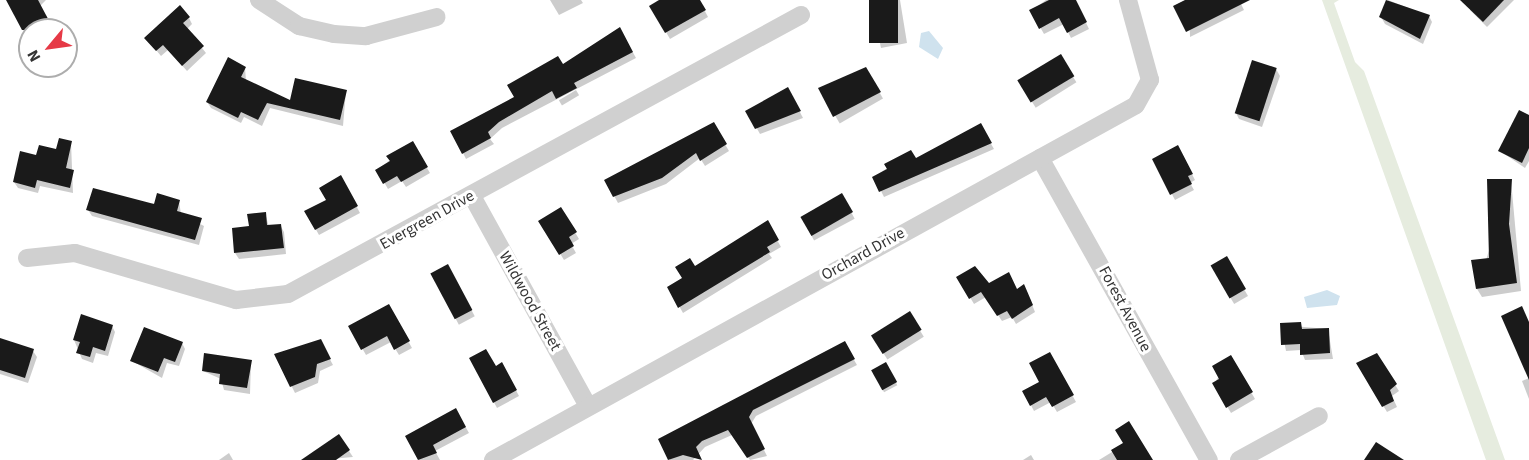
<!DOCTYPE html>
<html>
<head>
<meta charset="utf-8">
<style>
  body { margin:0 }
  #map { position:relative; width:1529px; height:460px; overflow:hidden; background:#fff; font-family:"Source Sans 3",sans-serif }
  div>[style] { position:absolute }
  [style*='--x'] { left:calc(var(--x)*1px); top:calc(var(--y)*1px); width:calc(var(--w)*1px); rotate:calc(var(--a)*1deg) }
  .green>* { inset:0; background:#e6ecdf }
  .water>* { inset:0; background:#cfe2ee }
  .shadow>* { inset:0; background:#0003; transform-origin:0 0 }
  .building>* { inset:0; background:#1a1a1a; transform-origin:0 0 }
  .minor>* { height:18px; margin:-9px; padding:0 9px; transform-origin:9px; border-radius:9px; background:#d0d0d0 }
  span { translate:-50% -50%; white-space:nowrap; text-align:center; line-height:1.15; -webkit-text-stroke:6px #fff; paint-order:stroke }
  .street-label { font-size:16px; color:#333 }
  .north { position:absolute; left:18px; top:18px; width:60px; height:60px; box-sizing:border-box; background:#fff; border:2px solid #adadad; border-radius:50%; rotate:241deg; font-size:16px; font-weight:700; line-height:24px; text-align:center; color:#333 }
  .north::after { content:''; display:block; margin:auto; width:21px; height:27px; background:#e63946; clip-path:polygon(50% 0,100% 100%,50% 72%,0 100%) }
</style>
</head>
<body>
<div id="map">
  <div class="green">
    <i style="clip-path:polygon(1322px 0,1339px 0,1334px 3px,1355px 62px,1364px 71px,1505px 460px,1486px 460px)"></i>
  </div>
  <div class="water">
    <i style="clip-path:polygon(929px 31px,943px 48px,938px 59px,919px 47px,921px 33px)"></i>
    <i style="clip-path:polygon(1327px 290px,1340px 296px,1337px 305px,1307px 308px,1304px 297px)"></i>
  </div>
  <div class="shadow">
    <i style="clip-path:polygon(8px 0,46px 0,40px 6px,52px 30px,30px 30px,30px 43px)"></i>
    <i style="clip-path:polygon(550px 0,581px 0,583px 3px,559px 15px)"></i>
    <i style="clip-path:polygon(661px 0,699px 0,708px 17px,670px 39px,651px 6px)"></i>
    <i style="clip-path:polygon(871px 0,900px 0,907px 43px,881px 48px)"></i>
    <i style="clip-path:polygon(1046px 0,1075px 0,1089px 29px,1071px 38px,1064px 24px,1044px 34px,1031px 11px)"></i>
    <i style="clip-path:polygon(1189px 0,1239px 0,1244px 10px,1190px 37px)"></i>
    <i style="clip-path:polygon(1388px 0,1429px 16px,1432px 22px,1423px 44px,1385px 24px,1381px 17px)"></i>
    <i style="clip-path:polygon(1470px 0,1514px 0,1487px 27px,1470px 10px)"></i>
    <i style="clip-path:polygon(189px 18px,192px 24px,187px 29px,206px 53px,187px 71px,168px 50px,161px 56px,146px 38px)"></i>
    <i style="clip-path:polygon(620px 29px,636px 58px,502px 128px,490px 139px,494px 144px,466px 159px,452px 131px,516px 97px)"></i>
    <i style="left:1060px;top:56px;width:31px;height:48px;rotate:58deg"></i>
    <i style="clip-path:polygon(245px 68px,246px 80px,291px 103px,346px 91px,343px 126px,270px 108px,262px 126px,244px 117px,241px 123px,211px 108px,207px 102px)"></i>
    <i style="left:866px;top:69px;width:34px;height:50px;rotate:60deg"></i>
    <i style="clip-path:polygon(1276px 69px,1280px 76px,1262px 127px,1239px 119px,1236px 113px)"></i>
    <i style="clip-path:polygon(788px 89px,803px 118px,760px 134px,747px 111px)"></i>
    <i style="left:576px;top:90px;width:6px;height:20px;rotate:59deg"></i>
    <i style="clip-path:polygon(1529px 117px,1529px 161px,1525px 168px,1500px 151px)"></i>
    <i style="clip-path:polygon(713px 124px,729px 151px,705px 166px,700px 158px,666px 184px,618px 203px,606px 181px)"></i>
    <i style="clip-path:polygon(980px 125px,994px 149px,884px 197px,874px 177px,911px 152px,915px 160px)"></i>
    <i style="clip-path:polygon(71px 142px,73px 193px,40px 186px,38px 193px,18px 188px,14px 182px)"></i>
    <i style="clip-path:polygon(412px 143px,430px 173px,406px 187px,402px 181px,388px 189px,377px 170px)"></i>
    <i style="clip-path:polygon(1178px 147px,1195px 180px,1190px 183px,1194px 190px,1175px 200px,1154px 160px)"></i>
    <i style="clip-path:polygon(341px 177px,360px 213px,319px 235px,306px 212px,328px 200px)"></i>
    <i style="clip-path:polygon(1511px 180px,1521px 291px,1482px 297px,1477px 289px)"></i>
    <i style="left:842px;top:195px;width:27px;height:46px;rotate:62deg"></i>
    <i style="clip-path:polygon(179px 201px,181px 214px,204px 226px,199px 245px,92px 216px,88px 210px)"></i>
    <i style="clip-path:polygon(561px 209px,579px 239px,571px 244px,576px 253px,564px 260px,540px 221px)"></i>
    <i style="clip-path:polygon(265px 213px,269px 227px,280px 225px,284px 232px,286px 254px,239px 259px,235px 253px)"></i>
    <i style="clip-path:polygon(767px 222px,781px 247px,769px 254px,772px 258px,683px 313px,669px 288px)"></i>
    <i style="left:1226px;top:258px;width:44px;height:16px;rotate:60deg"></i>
    <i style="left:448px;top:266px;width:57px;height:18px;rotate:62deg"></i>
    <i style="clip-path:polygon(958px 277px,1027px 292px,1035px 312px,1016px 324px,1012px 317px,1002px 321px,986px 297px,974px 304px)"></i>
    <i style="clip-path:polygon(389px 306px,412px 348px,399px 355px,391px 342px,366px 355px,350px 327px)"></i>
    <i style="left:909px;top:313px;width:28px;height:43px;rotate:58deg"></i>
    <i style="clip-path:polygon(1281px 325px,1328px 329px,1333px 359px,1305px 360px,1301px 350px,1286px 351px)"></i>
    <i style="clip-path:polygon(112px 326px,115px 332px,108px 356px,96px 353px,93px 363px,82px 359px,74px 340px)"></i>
    <i style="clip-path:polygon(0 340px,33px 351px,37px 357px,28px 383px,0 374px)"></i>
    <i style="clip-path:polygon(320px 341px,333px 365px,320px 371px,318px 383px,295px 393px,276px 355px)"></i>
    <i style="clip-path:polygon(182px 343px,185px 349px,179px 366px,167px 363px,162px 378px,132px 361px)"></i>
    <i style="clip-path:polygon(844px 343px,857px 365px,756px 416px,751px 424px,767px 456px,750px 460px,732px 435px,705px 447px,693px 460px,670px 460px,660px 440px)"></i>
    <i style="clip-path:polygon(1050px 354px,1076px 402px,1057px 412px,1051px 402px,1034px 411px,1024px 392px,1041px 383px)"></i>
    <i style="clip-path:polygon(1376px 355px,1399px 391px,1392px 396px,1397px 407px,1387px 412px,1358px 364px)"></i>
    <i style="clip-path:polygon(1231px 357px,1255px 399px,1231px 413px,1214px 384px)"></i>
    <i style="clip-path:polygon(471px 359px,495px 368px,502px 364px,519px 396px,497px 408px)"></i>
    <i style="clip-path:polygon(251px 362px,250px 394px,224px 390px,221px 379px,203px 371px)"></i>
    <i style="left:886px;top:364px;width:24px;height:15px;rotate:62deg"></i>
    <i style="clip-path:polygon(1529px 378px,1529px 399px,1522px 381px)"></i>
    <i style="clip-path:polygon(456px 410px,469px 433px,435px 451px,440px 460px,419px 460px,407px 436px)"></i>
    <i style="clip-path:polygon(339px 436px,353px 457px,319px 460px)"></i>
    <i style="clip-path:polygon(1125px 444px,1151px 460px,1099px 460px)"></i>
    <i style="clip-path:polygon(229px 453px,233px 460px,219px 460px)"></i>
    <i style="clip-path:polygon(1031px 455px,1034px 460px,1023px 460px)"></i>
  </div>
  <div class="building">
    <i style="clip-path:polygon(6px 0,38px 0,54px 30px,22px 30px)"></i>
    <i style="clip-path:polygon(659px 0,700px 0,706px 10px,665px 33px,649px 6px)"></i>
    <i style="left:869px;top:0;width:29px;height:43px"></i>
    <i style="clip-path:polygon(1049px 0,1076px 0,1087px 22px,1067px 33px,1059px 18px,1039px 29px,1029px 10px)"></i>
    <i style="clip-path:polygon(1185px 0,1250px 0,1186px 32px,1173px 6px)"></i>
    <i style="clip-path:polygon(1386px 0,1430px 15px,1420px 39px,1379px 17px)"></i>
    <i style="clip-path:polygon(1460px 0,1504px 0,1483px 22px)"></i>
    <i style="clip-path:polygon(180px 5px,190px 17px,183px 23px,204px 46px,182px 66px,163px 45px,156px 51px,144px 38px)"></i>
    <i style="clip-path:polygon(620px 27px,633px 52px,574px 83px,577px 88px,556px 99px,552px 91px,499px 122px,488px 132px,491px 138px,462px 154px,450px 131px,514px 97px,507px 85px,558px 56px,563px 64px)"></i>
    <i style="left:1061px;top:54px;width:26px;height:51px;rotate:59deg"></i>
    <i style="clip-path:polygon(228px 57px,246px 67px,241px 77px,290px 100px,295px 78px,347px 90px,340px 120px,267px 103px,258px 120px,241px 112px,238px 118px,206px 102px)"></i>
    <i style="left:1252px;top:60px;width:26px;height:56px;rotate:18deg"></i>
    <i style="clip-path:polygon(866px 67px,881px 92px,833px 117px,818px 88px)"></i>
    <i style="clip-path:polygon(788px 87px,801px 111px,755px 129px,745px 111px)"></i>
    <i style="clip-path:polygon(1519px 110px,1529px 115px,1529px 148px,1522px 163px,1498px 151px)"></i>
    <i style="clip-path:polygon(714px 122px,727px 144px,700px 161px,696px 153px,662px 178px,613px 197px,604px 180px)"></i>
    <i style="clip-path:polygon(981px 123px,992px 143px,879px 192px,872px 177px,887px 169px,884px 164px,911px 150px,916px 158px)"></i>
    <i style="clip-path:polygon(59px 138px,72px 141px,66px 168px,74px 170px,70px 188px,37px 180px,35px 188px,13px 182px,20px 151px,36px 155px,39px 145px,56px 149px)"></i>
    <i style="clip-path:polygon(413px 141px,428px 167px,401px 182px,397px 176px,383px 184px,375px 170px,390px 161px,386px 156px)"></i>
    <i style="clip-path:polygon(1178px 145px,1193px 174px,1188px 176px,1192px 184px,1170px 195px,1152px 159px)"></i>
    <i style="clip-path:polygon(341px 175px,358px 206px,315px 230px,304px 211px,326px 200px,319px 188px)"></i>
    <i style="clip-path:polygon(1487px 179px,1512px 179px,1509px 224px,1517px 283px,1476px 289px,1471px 260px,1489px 258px)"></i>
    <i style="clip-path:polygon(93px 188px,154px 204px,157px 193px,180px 200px,177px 211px,202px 218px,195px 240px,86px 210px)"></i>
    <i style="left:842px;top:193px;width:22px;height:48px;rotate:60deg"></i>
    <i style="clip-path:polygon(561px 207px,577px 232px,569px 237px,574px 246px,559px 255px,538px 221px)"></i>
    <i style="clip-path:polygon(266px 212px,267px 225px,281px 224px,284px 248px,234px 253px,232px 228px,249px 226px,247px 214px)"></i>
    <i style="clip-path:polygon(768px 220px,779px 240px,767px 247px,770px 252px,678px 308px,667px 287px,682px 278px,675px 267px,690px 258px,695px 266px)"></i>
    <i style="left:1227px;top:256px;width:38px;height:19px;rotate:60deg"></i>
    <i style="left:448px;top:264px;width:52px;height:20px;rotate:62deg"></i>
    <i style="clip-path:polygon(975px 266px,989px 283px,1009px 272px,1017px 289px,1024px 284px,1033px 305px,1012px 319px,1007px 311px,997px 316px,981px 292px,969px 299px,956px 277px)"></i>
    <i style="clip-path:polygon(389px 304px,410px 341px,394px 350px,387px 336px,361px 350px,348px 326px)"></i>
    <i style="clip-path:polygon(1522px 306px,1529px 322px,1529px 380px,1501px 316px)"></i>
    <i style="left:910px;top:311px;width:22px;height:46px;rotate:58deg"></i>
    <i style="clip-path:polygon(81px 314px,113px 325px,105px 351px,93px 347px,90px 357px,76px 353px,80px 342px,73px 340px)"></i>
    <i style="clip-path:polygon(1301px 322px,1302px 329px,1329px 328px,1330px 353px,1300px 355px,1300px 344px,1281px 345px,1280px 323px)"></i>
    <i style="clip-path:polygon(144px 327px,183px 342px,175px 362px,164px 358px,158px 372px,130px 361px)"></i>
    <i style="clip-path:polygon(0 338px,34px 349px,25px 378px,0 370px)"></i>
    <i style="clip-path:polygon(321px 339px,331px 359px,317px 364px,315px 377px,290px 387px,274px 354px)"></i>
    <i style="clip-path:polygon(845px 341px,855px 359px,753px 410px,749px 417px,765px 449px,747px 458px,728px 430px,702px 441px,696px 447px,702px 460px,683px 455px,668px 460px,658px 439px)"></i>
    <i style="clip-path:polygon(486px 349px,496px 366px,502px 362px,517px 390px,493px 403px,469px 358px)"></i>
    <i style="clip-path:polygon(1050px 352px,1074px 395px,1052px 407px,1046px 397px,1030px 406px,1022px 391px,1039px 382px,1029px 363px)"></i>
    <i style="clip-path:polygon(204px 353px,252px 360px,247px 388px,219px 384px,220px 374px,202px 371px)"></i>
    <i style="clip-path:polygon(1377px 353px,1397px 384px,1390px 390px,1394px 401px,1382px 407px,1356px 363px)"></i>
    <i style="clip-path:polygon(1231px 355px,1253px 392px,1226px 408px,1212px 383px,1219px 379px,1212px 366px)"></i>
    <i style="left:886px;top:362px;width:23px;height:17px;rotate:61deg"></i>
    <i style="clip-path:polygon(456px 408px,466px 427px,433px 445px,437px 453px,418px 460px,405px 436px)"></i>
    <i style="clip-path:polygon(1129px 421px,1153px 460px,1117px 460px,1111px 450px,1123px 443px,1115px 430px)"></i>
    <i style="clip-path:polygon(339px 434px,350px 450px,336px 460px,301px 460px)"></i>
    <i style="clip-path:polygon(1376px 442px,1404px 460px,1364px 460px)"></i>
  </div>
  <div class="minor">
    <i style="--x:259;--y:0;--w:48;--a:33"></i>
    <i style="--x:299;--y:26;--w:36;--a:13"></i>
    <i style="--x:334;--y:34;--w:32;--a:4"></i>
    <i style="--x:366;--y:36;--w:73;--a:-15"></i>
    <i style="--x:1040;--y:158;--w:346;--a:60.8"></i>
    <i style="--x:472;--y:196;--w:240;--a:61.1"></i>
    <i style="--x:27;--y:258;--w:48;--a:-5.9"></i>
    <i style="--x:75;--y:253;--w:168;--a:16.3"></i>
    <i style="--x:236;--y:300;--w:52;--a:-6.6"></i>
    <i style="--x:288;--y:294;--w:584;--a:-28.54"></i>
    <i style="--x:493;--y:460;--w:734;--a:-28.9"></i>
    <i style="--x:1136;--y:105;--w:29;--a:-61"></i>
    <i style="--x:1150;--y:80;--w:83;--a:-105.4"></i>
    <i style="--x:1239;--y:460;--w:91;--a:-28.8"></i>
  </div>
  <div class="street-label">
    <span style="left:427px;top:220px;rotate:-29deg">Evergreen Drive</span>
    <span style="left:863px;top:254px;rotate:-29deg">Orchard Drive</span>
    <span style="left:530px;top:301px;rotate:61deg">Wildwood Street</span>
    <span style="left:1125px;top:309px;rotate:62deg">Forest Avenue</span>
  </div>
  <div class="north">N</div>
</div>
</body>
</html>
